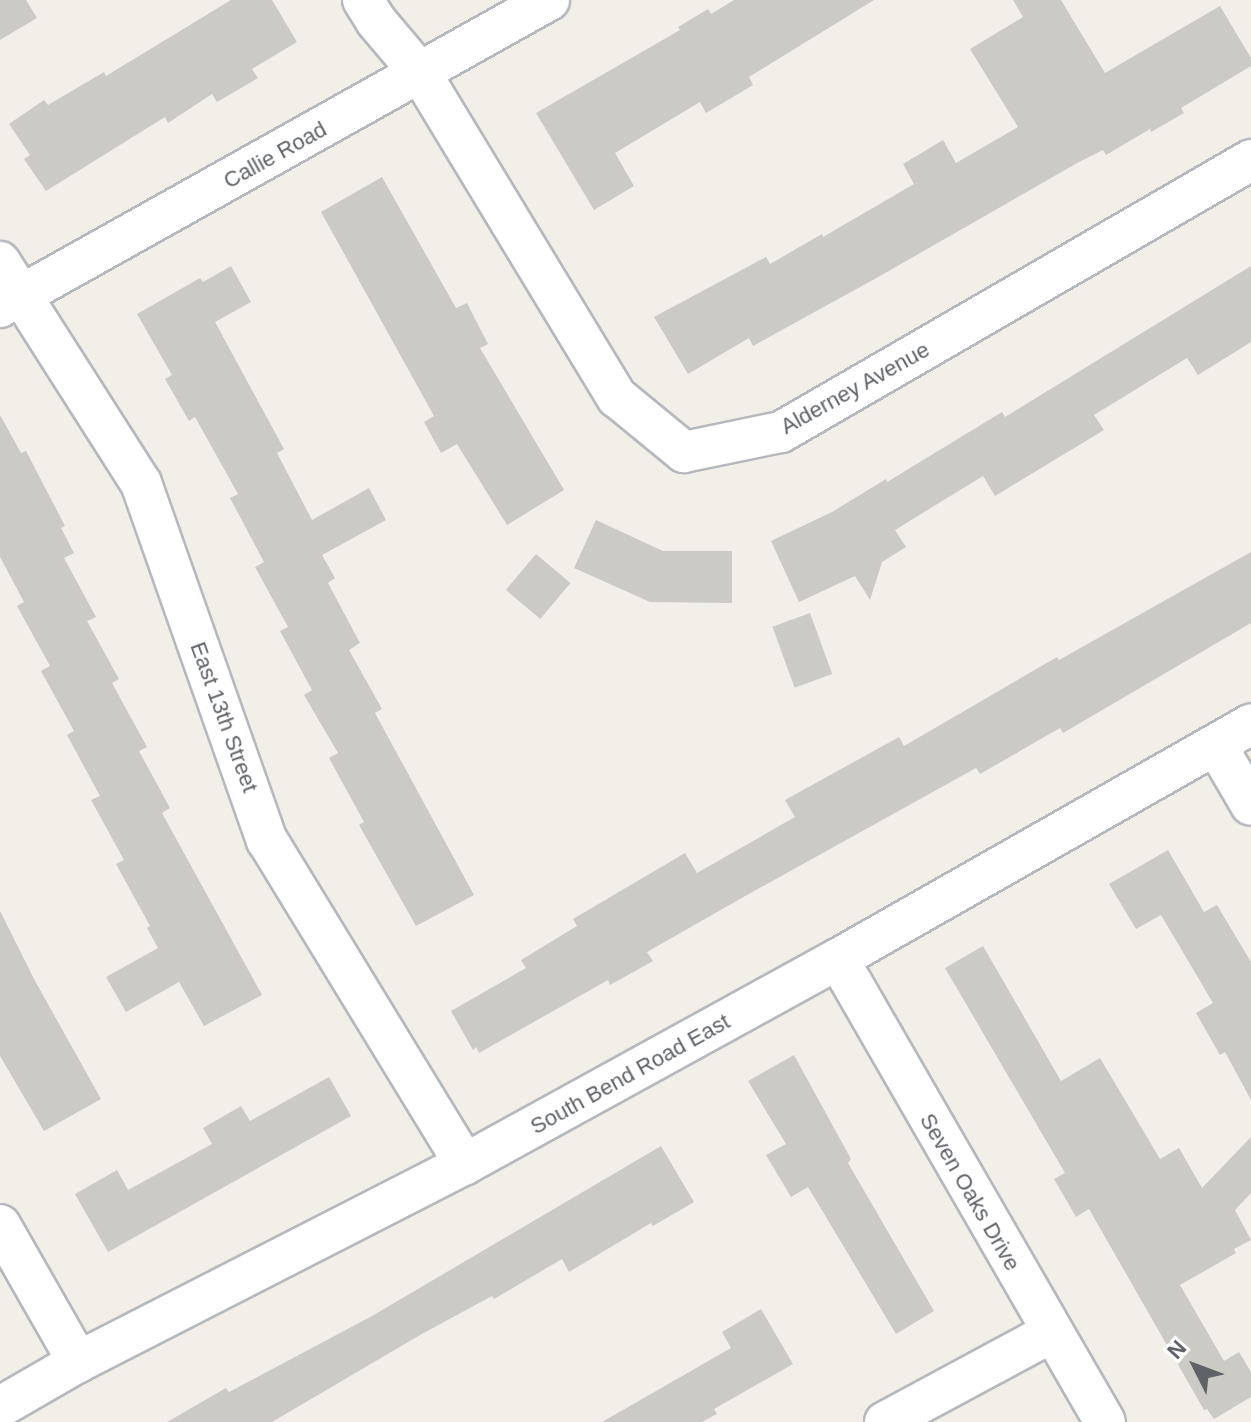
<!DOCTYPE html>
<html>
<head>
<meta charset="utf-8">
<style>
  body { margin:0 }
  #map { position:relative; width:1251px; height:1422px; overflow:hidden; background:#f1efe8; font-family:Arial,sans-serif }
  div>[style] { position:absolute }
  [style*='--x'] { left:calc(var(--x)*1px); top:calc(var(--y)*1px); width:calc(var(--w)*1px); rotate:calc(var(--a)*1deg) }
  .building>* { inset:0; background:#cccac5; transform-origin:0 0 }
  .roads { filter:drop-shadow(2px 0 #b5b8bc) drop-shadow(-2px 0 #b5b8bc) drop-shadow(0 2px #b5b8bc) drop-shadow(0 -2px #b5b8bc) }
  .minor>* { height:40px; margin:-20px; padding:0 20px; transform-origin:20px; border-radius:20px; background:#fff }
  span { translate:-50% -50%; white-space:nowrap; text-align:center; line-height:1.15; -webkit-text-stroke:6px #fff; paint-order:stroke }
  .street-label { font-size:22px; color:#5f6368 }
  .north { position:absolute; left:1155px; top:1326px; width:80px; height:80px; -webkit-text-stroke:6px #fff; paint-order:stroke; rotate:312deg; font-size:22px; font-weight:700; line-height:32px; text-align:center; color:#5f6368 }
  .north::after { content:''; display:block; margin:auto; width:28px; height:36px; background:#5f6368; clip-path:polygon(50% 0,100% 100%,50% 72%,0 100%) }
</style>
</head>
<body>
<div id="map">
  <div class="building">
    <i style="clip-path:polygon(0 0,26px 0,37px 18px,0 40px)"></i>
    <i style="clip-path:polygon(231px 0,272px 0,297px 42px,252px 69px,258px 78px,217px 102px,212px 94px,168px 123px,165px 117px,46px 191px,24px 159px,30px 155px,9px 124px,44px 100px,48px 105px,104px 72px,106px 76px)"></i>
    <i style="clip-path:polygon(734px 0,874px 0,749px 77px,753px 85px,706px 113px,700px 102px,615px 153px,634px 186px,594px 210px,536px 113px,680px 30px,678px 27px,708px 9px,711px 14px)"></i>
    <i style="clip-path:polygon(1013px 0,1061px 0,1105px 73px,1220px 6px,1251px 58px,1251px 66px,1181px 108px,1184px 113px,1151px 132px,1150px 129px,1106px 155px,1103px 150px,1079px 162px,880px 276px,753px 346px,749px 338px,688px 374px,654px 317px,766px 257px,770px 264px,822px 234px,823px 237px,914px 184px,903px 164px,943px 140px,956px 163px,1018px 127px,970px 49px,1023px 17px)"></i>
    <i style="clip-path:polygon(382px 177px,456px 308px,467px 303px,488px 344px,480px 348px,564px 490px,507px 525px,457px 444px,441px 453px,424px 422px,434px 416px,321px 212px)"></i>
    <i style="clip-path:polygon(231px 266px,251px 302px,215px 322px,284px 449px,277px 453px,312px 520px,369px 488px,386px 520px,322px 555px,335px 578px,328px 583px,360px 643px,349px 650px,382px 709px,375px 713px,474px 895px,416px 926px,359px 825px,364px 822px,329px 758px,338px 753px,304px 695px,312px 690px,280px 631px,288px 627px,255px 567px,264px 562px,230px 498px,238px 494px,195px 417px,189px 421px,165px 379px,172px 375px,137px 314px,200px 278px,203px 282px)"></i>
    <i style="clip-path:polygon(1251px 266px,1251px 342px,1198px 375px,1187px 358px,1094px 415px,1104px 430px,995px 496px,983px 476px,895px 530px,906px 547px,882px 562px,870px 600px,855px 576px,799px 602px,771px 541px,832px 512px,886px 479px,887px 482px,1002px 412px,1005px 417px)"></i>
    <i style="clip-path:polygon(0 415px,21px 453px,26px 451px,65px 526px,61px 528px,74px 553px,64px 558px,96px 617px,87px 621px,119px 679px,112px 683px,147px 747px,139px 751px,170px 808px,162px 813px,262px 995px,204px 1026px,179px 982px,126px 1012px,106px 977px,158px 948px,147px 928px,150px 926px,116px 864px,124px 860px,91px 800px,100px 796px,67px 735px,74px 731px,41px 671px,50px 666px,17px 606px,24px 602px,0 557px)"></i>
    <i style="clip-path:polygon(596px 520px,663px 551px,732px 551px,732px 603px,650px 602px,574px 568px)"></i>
    <i style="clip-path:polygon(1251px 552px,1251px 623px,1063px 733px,1060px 728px,980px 774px,976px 768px,747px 895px,647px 952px,653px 961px,610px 985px,608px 980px,479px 1053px,476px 1047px,473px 1050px,451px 1011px,526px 968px,521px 960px,577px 926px,573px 919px,685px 853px,697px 873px,795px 817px,785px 800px,899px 737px,904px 746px,1057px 657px,1059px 660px)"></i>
    <i style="left:536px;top:554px;width:45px;height:47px;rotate:40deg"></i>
    <i style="left:810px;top:613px;width:65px;height:40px;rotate:70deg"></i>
    <i style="clip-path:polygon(1168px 850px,1204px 912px,1217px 905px,1251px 962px,1251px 1100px,1225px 1052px,1220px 1055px,1196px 1013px,1213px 1003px,1161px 915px,1136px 929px,1109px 884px)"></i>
    <i style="clip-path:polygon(0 911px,34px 979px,101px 1099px,44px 1131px,0 1056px)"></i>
    <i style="clip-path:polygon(983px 946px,1061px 1081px,1100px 1058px,1160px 1159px,1179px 1148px,1202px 1188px,1251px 1137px,1251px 1193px,1235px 1210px,1251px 1240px,1234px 1249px,1236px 1253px,1180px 1285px,1224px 1361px,1239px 1352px,1251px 1372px,1251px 1397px,1214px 1419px,1207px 1409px,1204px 1410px,1089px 1209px,1076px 1217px,1054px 1179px,1065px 1173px,945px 968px)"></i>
    <i style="clip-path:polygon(794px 1055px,851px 1159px,848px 1163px,934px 1311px,896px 1334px,808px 1187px,791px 1197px,766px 1155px,786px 1144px,748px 1081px)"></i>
    <i style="clip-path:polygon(329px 1077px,351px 1116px,108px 1252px,75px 1194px,117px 1170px,128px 1190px,212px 1144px,203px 1128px,241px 1106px,250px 1121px)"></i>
    <i style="clip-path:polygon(661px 1146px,694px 1202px,653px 1226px,651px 1223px,569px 1272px,562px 1259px,494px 1299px,492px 1296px,420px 1335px,272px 1422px,167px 1422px,226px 1388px,229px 1392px,372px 1316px)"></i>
    <i style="clip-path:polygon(761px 1309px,793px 1364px,714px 1409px,717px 1414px,702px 1422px,602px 1422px,731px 1348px,722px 1332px)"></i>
  </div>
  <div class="roads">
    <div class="minor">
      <i style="--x:363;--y:0;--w:25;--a:58"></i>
      <i style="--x:376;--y:21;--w:70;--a:49.7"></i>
      <i style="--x:421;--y:74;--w:378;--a:58.8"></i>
      <i style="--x:617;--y:397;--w:87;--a:39.4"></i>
      <i style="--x:684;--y:452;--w:99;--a:-11.7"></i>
      <i style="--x:781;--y:432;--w:543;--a:-30.06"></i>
      <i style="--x:0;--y:262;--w:262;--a:57.5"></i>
      <i style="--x:141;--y:483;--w:379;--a:70.6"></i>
      <i style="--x:267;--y:840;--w:380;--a:58.6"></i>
      <i style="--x:0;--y:307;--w:629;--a:-29.21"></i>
      <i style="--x:1216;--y:745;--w:69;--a:59.7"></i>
      <i style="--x:838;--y:959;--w:534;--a:60.03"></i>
      <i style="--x:0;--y:1225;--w:158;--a:60.3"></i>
      <i style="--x:0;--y:1407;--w:90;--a:-30"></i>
      <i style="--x:78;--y:1362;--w:435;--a:-27.1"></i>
      <i style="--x:465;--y:1164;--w:426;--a:-28.8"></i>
      <i style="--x:838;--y:959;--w:475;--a:-29.6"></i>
      <i style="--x:885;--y:1422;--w:187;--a:-28.3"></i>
    </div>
  </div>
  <div class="street-label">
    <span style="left:275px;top:155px;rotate:-29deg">Callie Road</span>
    <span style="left:855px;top:388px;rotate:-29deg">Alderney Avenue</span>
    <span style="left:224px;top:717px;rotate:70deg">East 13th Street</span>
    <span style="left:630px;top:1074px;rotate:-29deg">South Bend Road East</span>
    <span style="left:970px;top:1192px;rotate:60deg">Seven Oaks Drive</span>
  </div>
  <div class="north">N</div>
</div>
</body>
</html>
